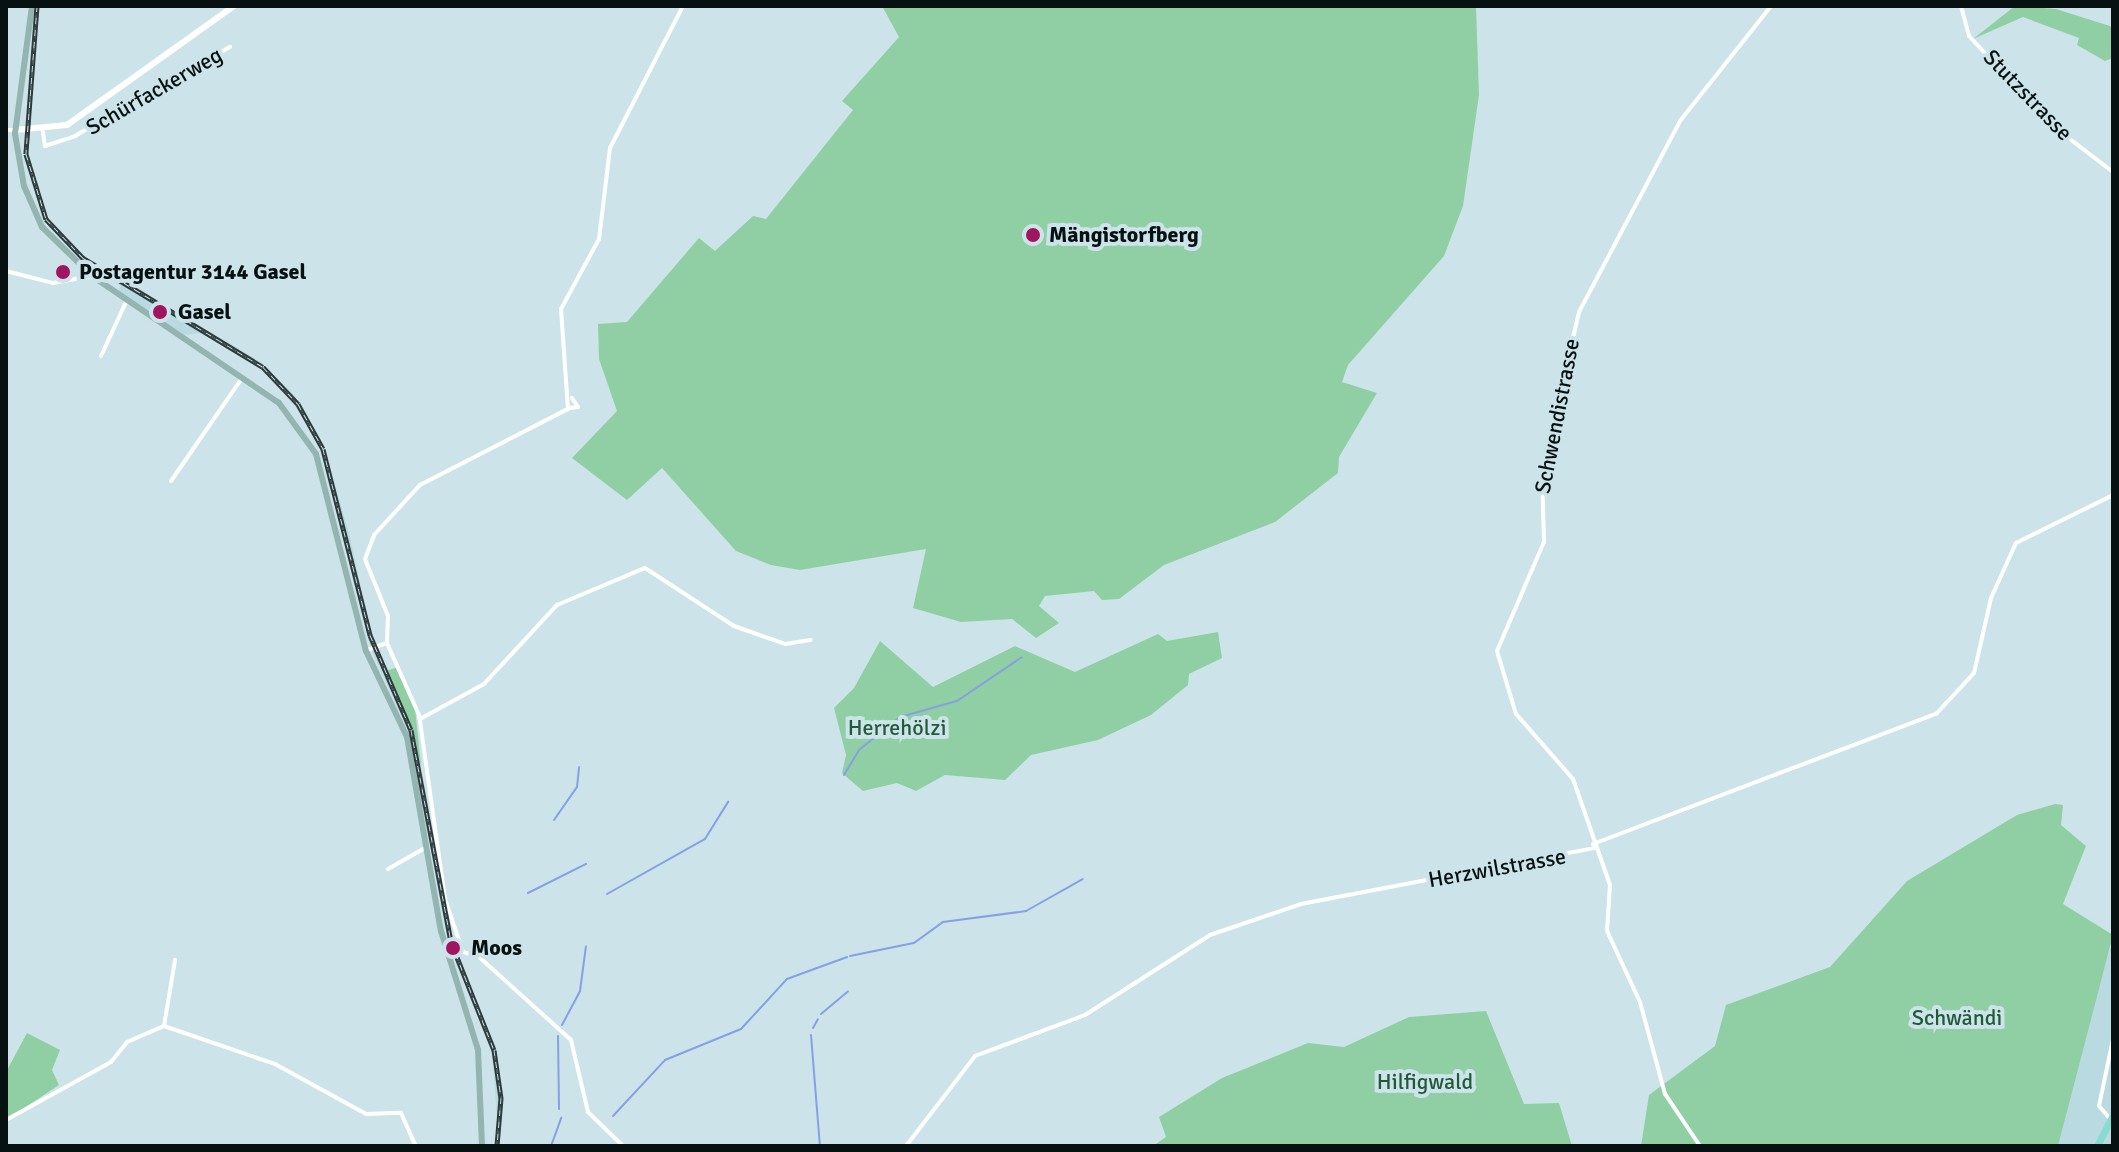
<!DOCTYPE html>
<html>
<head>
<meta charset="utf-8">
<style>
  body { margin:0 }
  #map { position:relative; width:2119px; height:1152px; overflow:hidden; background:#cce4e9; font-family:Signika,sans-serif }
  div>[style] { position:absolute }
  [style*='--x'] { left:calc(var(--x)*1px); top:calc(var(--y)*1px); width:calc(var(--w)*1px); rotate:calc(var(--a)*1deg) }
  .built>* { inset:0; background:#b9dae1 }
  .green>* { inset:0; background:#90cfa3 }
  .stream>* { height:2px; margin:-1px; padding:0 1px; transform-origin:1px; border-radius:1px; background:#879fe5 }
  .minor>* { height:4px; margin:-2px; padding:0 2px; transform-origin:2px; border-radius:2px; background:#fff }
  .tertiary>* { height:6px; margin:-3px; padding:0 3px; transform-origin:3px; border-radius:3px; background:#fff }
  .secondary>* { height:6px; margin:-3px; padding:0 3px; transform-origin:3px; border-radius:3px; background:#93b4b0 }
  .primary>* { height:7px; margin:-3.5px; padding:0 3.5px; transform-origin:3.5px; border-radius:3.5px; background:#86dcd1 }
  .rail>* { height:5px; margin-top:-2.5px; transform-origin:0; background:repeating-linear-gradient(90deg,#cce4e9 0 6px,#2e393b 0 12px); box-sizing:border-box; border-block:2px solid #2e393b }
  .dots>* { width:22px; height:22px; translate:-50% -50%; box-sizing:border-box; border:4px solid #cce4e9; border-radius:50% }
  span { translate:-50% -50%; white-space:nowrap; text-align:center; line-height:1.15; -webkit-text-stroke:8px #cce4e9; paint-order:stroke }
  .street-label { font-size:22px; color:#081112 }
  .poi-label { font-size:22px; color:#081112; font-weight:700 }
  .left { translate:0 -50%; text-align:left }
  .park-label { font-size:22px; color:#225a38 }
  .frame { position:absolute; inset:0; border:8px solid #081112; pointer-events:none }
</style>
</head>
<body>
<div id="map">
  <div class="built">
    <i style="clip-path:polygon(35px 6px,27px 154px,47px 218px,87px 258px,260px 362px,294px 395px,323px 444px,350px 537px,370px 630px,415px 738px,452px 941px,496px 1049px,503px 1098px,499px 1146px,492px 1050px,448px 942px,408px 731px,371px 649px,319px 445px,286px 391px,258px 367px,201px 333px,184px 335px,118px 291px,121px 286px,77px 256px,47px 223px,24px 154px)"></i>
    <i style="clip-path:polygon(2113px 940px,2113px 1146px,2058px 1146px,2094px 998px)"></i>
  </div>
  <div class="green">
    <i style="clip-path:polygon(882px 6px,1476px 6px,1479px 95px,1463px 206px,1444px 256px,1348px 365px,1342px 382px,1377px 393px,1339px 457px,1338px 473px,1275px 522px,1164px 565px,1119px 599px,1102px 600px,1094px 591px,1045px 596px,1039px 606px,1059px 623px,1036px 638px,1012px 619px,961px 622px,913px 608px,926px 549px,800px 570px,771px 565px,736px 551px,662px 468px,627px 500px,572px 458px,617px 411px,599px 359px,598px 324px,627px 322px,699px 238px,715px 251px,753px 216px,766px 219px,853px 110px,842px 101px,899px 37px)"></i>
    <i style="clip-path:polygon(2015px 6px,2056px 9px,2113px 27px,2113px 58px,2105px 61px,2077px 45px,2079px 38px,2023px 17px,1973px 39px)"></i>
    <i style="clip-path:polygon(1218px 632px,1222px 658px,1189px 674px,1188px 685px,1151px 715px,1098px 740px,1031px 755px,1005px 780px,945px 775px,916px 791px,897px 783px,863px 791px,842px 773px,846px 755px,834px 708px,854px 688px,880px 641px,933px 687px,1015px 646px,1075px 672px,1158px 634px,1167px 641px)"></i>
    <i style="clip-path:polygon(398px 667px,415px 708px,421px 766px,386px 671px)"></i>
    <i style="clip-path:polygon(2055px 804px,2063px 805px,2061px 825px,2086px 846px,2063px 904px,2113px 935px,2058px 1146px,1641px 1146px,1649px 1095px,1715px 1046px,1726px 1005px,1830px 967px,1907px 881px,2017px 815px)"></i>
    <i style="clip-path:polygon(1486px 1011px,1524px 1104px,1559px 1103px,1572px 1146px,1153px 1146px,1166px 1137px,1159px 1117px,1222px 1078px,1308px 1043px,1344px 1047px,1409px 1017px)"></i>
    <i style="clip-path:polygon(27px 1033px,60px 1050px,52px 1070px,59px 1085px,6px 1120px,6px 1072px)"></i>
  </div>
  <div class="stream">
    <i style="--x:844;--y:775;--w:29;--a:-59"></i>
    <i style="--x:859;--y:750;--w:53;--a:-38.8"></i>
    <i style="--x:900;--y:717;--w:59;--a:-15.7"></i>
    <i style="--x:957;--y:701;--w:78;--a:-34.1"></i>
    <i style="--x:554;--y:820;--w:40;--a:-55.1"></i>
    <i style="--x:577;--y:787;--w:20;--a:-84"></i>
    <i style="--x:528;--y:893;--w:65;--a:-26.6"></i>
    <i style="--x:607;--y:894;--w:112;--a:-29.3"></i>
    <i style="--x:705;--y:839;--w:44;--a:-58.1"></i>
    <i style="--x:850;--y:956;--w:65;--a:-11.5"></i>
    <i style="--x:914;--y:943;--w:36;--a:-36"></i>
    <i style="--x:943;--y:922;--w:84;--a:-7.5"></i>
    <i style="--x:1026;--y:911;--w:65;--a:-29.3"></i>
    <i style="--x:821;--y:1014;--w:35;--a:-40"></i>
    <i style="--x:562;--y:1025;--w:38;--a:-62"></i>
    <i style="--x:580;--y:991;--w:45;--a:-82.4"></i>
    <i style="--x:813;--y:1028;--w:10;--a:-61"></i>
    <i style="--x:811;--y:1035;--w:111;--a:85.4"></i>
    <i style="--x:558;--y:1036;--w:73;--a:89.2"></i>
    <i style="--x:613;--y:1116;--w:76;--a:-47.1"></i>
    <i style="--x:665;--y:1060;--w:82;--a:-22.2"></i>
    <i style="--x:741;--y:1029;--w:68;--a:-47.4"></i>
    <i style="--x:787;--y:979;--w:64;--a:-20.1"></i>
    <i style="--x:551;--y:1146;--w:30;--a:-70"></i>
  </div>
  <div class="minor">
    <i style="--x:1961;--y:6;--w:31;--a:75"></i>
    <i style="--x:1969;--y:36;--w:123;--a:47"></i>
    <i style="--x:2053;--y:126;--w:76;--a:37.5"></i>
    <i style="--x:6;--y:130;--w:9;--a:0"></i>
    <i style="--x:43;--y:132;--w:14;--a:82"></i>
    <i style="--x:45;--y:146;--w:32;--a:-18"></i>
    <i style="--x:75;--y:136;--w:179;--a:-29.9"></i>
    <i style="--x:6;--y:271;--w:49;--a:14.3"></i>
    <i style="--x:53;--y:283;--w:40;--a:-10"></i>
    <i style="--x:101;--y:356;--w:62;--a:-65.1"></i>
    <i style="--x:570;--y:408;--w:8;--a:-7"></i>
    <i style="--x:578;--y:407;--w:11;--a:-124"></i>
    <i style="--x:171;--y:481;--w:125;--a:-55.4"></i>
    <i style="--x:367;--y:650;--w:21;--a:-19"></i>
    <i style="--x:420;--y:719;--w:73;--a:-28.7"></i>
    <i style="--x:484;--y:684;--w:108;--a:-47.3"></i>
    <i style="--x:557;--y:605;--w:95;--a:-22.8"></i>
    <i style="--x:645;--y:568;--w:106;--a:33.1"></i>
    <i style="--x:734;--y:626;--w:54;--a:19.4"></i>
    <i style="--x:785;--y:644;--w:26;--a:-9"></i>
    <i style="--x:1593;--y:844;--w:368;--a:-20.8"></i>
    <i style="--x:1937;--y:713;--w:54;--a:-47.2"></i>
    <i style="--x:1974;--y:673;--w:77;--a:-77.2"></i>
    <i style="--x:1991;--y:598;--w:60;--a:-65.6"></i>
    <i style="--x:2016;--y:543;--w:108;--a:-26.3"></i>
    <i style="--x:388;--y:869;--w:43;--a:-29.6"></i>
    <i style="--x:164;--y:1026;--w:117;--a:18.9"></i>
    <i style="--x:275;--y:1064;--w:104;--a:28.8"></i>
    <i style="--x:366;--y:1114;--w:35;--a:-2"></i>
    <i style="--x:401;--y:1113;--w:36;--a:66"></i>
    <i style="--x:164;--y:1026;--w:67;--a:-80.5"></i>
    <i style="--x:2113;--y:1039;--w:68;--a:101.8"></i>
    <i style="--x:2099;--y:1106;--w:21;--a:49"></i>
    <i style="--x:6;--y:1120;--w:120;--a:-28.9"></i>
    <i style="--x:111;--y:1062;--w:26;--a:-51"></i>
    <i style="--x:127;--y:1042;--w:40;--a:-23.4"></i>
    <i style="--x:623;--y:1146;--w:49;--a:-135.8"></i>
    <i style="--x:588;--y:1112;--w:74;--a:-103.3"></i>
    <i style="--x:571;--y:1040;--w:125;--a:-137.9"></i>
    <i style="--x:478;--y:956;--w:16;--a:-165"></i>
    <i style="--x:463;--y:952;--w:56;--a:-108.8"></i>
    <i style="--x:445;--y:899;--w:186;--a:-98"></i>
    <i style="--x:419;--y:715;--w:79;--a:-114"></i>
    <i style="--x:387;--y:643;--w:27;--a:-88"></i>
    <i style="--x:388;--y:616;--w:61;--a:-112"></i>
    <i style="--x:365;--y:559;--w:26;--a:-69"></i>
    <i style="--x:374;--y:535;--w:68;--a:-47.4"></i>
    <i style="--x:420;--y:485;--w:166;--a:-27.2"></i>
    <i style="--x:568;--y:409;--w:100;--a:-94"></i>
    <i style="--x:561;--y:309;--w:80;--a:-61.5"></i>
    <i style="--x:599;--y:239;--w:92;--a:-83.1"></i>
    <i style="--x:610;--y:148;--w:160;--a:-62.8"></i>
    <i style="--x:906;--y:1146;--w:113;--a:-52.5"></i>
    <i style="--x:975;--y:1056;--w:117;--a:-20.4"></i>
    <i style="--x:1085;--y:1015;--w:148;--a:-32.6"></i>
    <i style="--x:1210;--y:935;--w:96;--a:-18.8"></i>
    <i style="--x:1301;--y:904;--w:298;--a:-10.8"></i>
    <i style="--x:1700;--y:1146;--w:63;--a:-123.9"></i>
    <i style="--x:1665;--y:1094;--w:95;--a:-105.2"></i>
    <i style="--x:1640;--y:1002;--w:78;--a:-114.9"></i>
    <i style="--x:1607;--y:931;--w:46;--a:-86.3"></i>
    <i style="--x:1610;--y:885;--w:112;--a:-109.2"></i>
    <i style="--x:1573;--y:779;--w:86;--a:-131.2"></i>
    <i style="--x:1516;--y:714;--w:66;--a:-106.8"></i>
    <i style="--x:1497;--y:651;--w:119;--a:-66.7"></i>
    <i style="--x:1544;--y:542;--w:72;--a:-91.6"></i>
    <i style="--x:1542;--y:470;--w:162;--a:-76.8"></i>
    <i style="--x:1579;--y:312;--w:216;--a:-62.1"></i>
    <i style="--x:1680;--y:121;--w:147;--a:-51.6"></i>
  </div>
  <div class="tertiary">
    <i style="--x:15;--y:130;--w:52;--a:-5.5"></i>
    <i style="--x:67;--y:125;--w:205;--a:-35.5"></i>
  </div>
  <div class="secondary">
    <i style="--x:32;--y:6;--w:129;--a:97.6"></i>
    <i style="--x:15;--y:134;--w:53;--a:80.2"></i>
    <i style="--x:24;--y:186;--w:45;--a:66.3"></i>
    <i style="--x:42;--y:227;--w:70;--a:44.4"></i>
    <i style="--x:92;--y:276;--w:226;--a:34.2"></i>
    <i style="--x:279;--y:403;--w:63;--a:54"></i>
    <i style="--x:316;--y:454;--w:203;--a:75.8"></i>
    <i style="--x:366;--y:651;--w:95;--a:64.5"></i>
    <i style="--x:407;--y:737;--w:197;--a:80.1"></i>
    <i style="--x:441;--y:931;--w:125;--a:72.7"></i>
    <i style="--x:478;--y:1050;--w:96;--a:87.6"></i>
  </div>
  <div class="primary">
    <i style="--x:2097;--y:1146;--w:36;--a:-63"></i>
  </div>
  <div class="rail">
    <i style="--x:37;--y:6;--w:148;--a:94.3"></i>
    <i style="--x:26;--y:154;--w:68;--a:72.9"></i>
    <i style="--x:46;--y:219;--w:54;--a:46.5"></i>
    <i style="--x:83;--y:258;--w:210;--a:31.2"></i>
    <i style="--x:263;--y:367;--w:51;--a:46.6"></i>
    <i style="--x:298;--y:404;--w:51;--a:60.9"></i>
    <i style="--x:323;--y:449;--w:192;--a:75.8"></i>
    <i style="--x:370;--y:635;--w:103;--a:66.7"></i>
    <i style="--x:411;--y:730;--w:216;--a:79.3"></i>
    <i style="--x:451;--y:942;--w:116;--a:68.3"></i>
    <i style="--x:494;--y:1050;--w:49;--a:81.7"></i>
    <i style="--x:501;--y:1098;--w:48;--a:94.8"></i>
  </div>
  <div class="dots">
    <i style="left:1033px;top:235px;background:#a0155f"></i>
    <i style="left:63px;top:272px;background:#a0155f"></i>
    <i style="left:160px;top:312px;background:#a0155f"></i>
    <i style="left:453px;top:948px;background:#a0155f"></i>
  </div>
  <div class="street-label">
    <span style="left:154px;top:91px;rotate:-30deg">Schürfackerweg</span>
    <span style="left:2028px;top:95px;rotate:46deg">Stutzstrasse</span>
    <span style="left:1557px;top:416px;rotate:-79deg">Schwendistrasse</span>
    <span style="left:1497px;top:868px;rotate:-10deg">Herzwilstrasse</span>
  </div>
  <div class="poi-label">
    <span class="left" style="left:1049px;top:235px">Mängistorfberg</span>
    <span class="left" style="left:79px;top:272px">Postagentur 3144 Gasel</span>
    <span class="left" style="left:178px;top:312px">Gasel</span>
    <span class="left" style="left:471px;top:948px">Moos</span>
  </div>
  <div class="park-label">
    <span style="left:897px;top:728px">Herrehölzi</span>
    <span style="left:1957px;top:1018px">Schwändi</span>
    <span style="left:1425px;top:1082px">Hilfigwald</span>
  </div>
  <div class="frame"></div>
</div>
</body>
</html>
